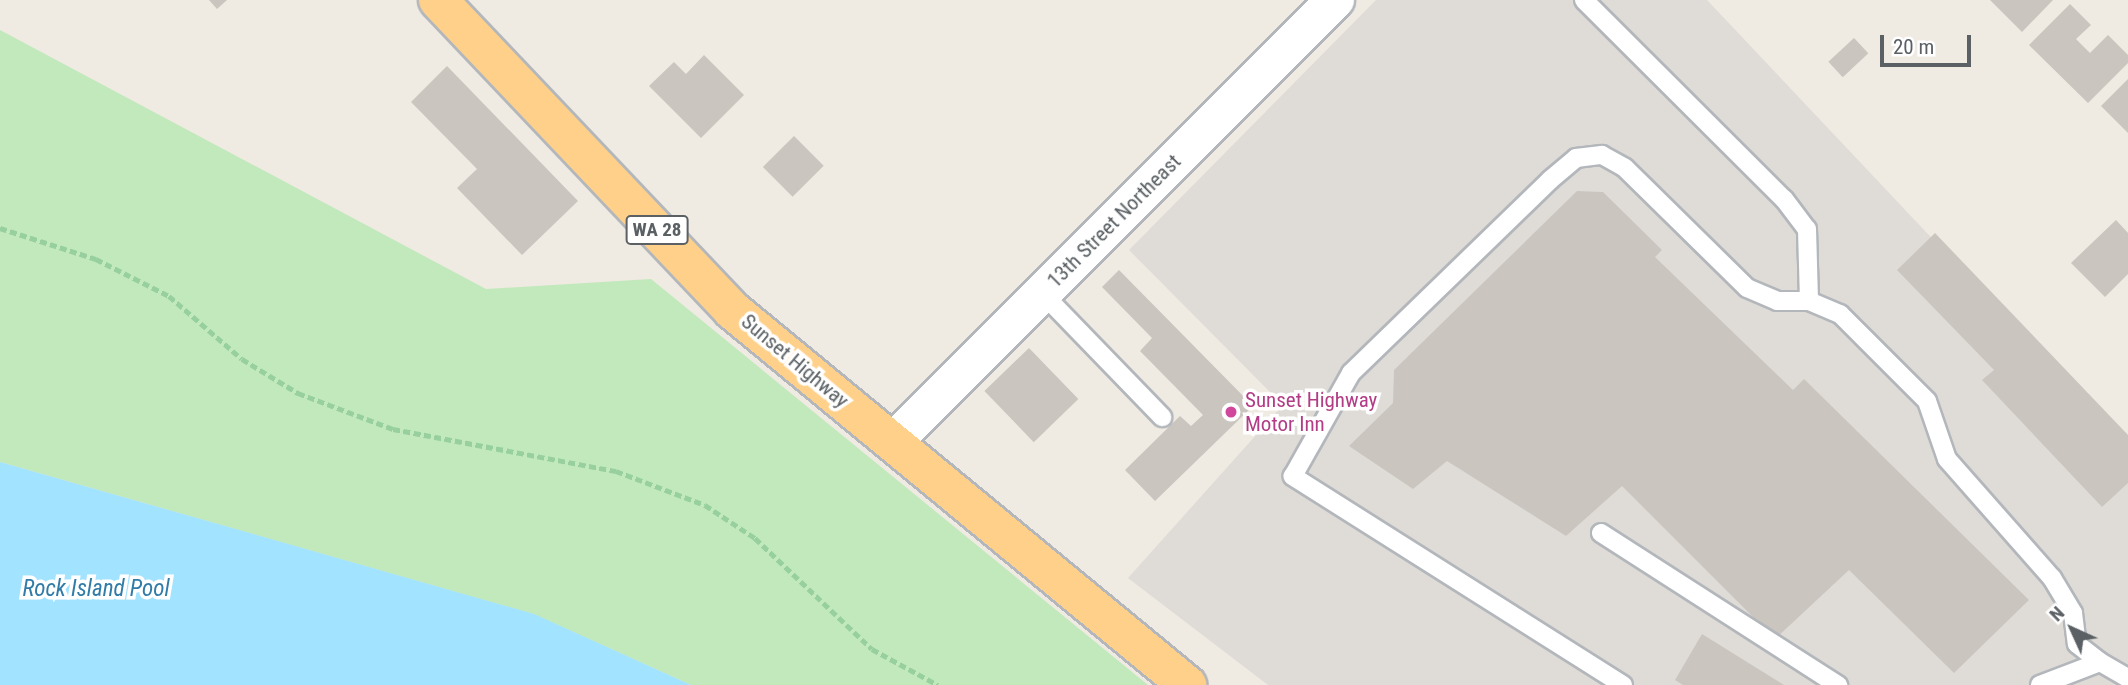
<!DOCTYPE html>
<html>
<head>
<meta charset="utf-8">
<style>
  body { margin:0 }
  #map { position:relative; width:2128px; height:685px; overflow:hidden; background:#efeae2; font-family:"Roboto Condensed",sans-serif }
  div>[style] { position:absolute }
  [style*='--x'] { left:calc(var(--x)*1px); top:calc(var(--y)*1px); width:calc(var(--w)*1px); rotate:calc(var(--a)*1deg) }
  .industrial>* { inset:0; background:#dfdcd7 }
  .green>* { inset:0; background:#c2e9bc }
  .water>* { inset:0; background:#a2e3ff }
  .building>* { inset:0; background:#cac5bf; transform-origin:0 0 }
  .path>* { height:4.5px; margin-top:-2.25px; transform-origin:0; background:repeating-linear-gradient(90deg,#97d09e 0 7px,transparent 0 10.5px) }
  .roads { filter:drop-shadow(2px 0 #b3b7bb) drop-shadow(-2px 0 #b3b7bb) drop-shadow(0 2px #b3b7bb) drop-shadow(0 -2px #b3b7bb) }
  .lane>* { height:18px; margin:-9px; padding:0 9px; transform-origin:9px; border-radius:9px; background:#fff }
  .secondary>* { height:38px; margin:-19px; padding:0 19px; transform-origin:19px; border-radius:19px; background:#fff }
  .highway>* { height:38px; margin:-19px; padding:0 19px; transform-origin:19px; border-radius:19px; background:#ffd089 }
  .dots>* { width:19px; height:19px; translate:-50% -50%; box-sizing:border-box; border:4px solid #fff; border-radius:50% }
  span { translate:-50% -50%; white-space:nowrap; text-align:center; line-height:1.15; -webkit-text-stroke:7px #fff; paint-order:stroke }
  .shield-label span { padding:2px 5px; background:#fff; border:2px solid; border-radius:5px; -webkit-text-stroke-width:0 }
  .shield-label { font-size:19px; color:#5a6064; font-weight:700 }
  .street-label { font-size:21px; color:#5a6064 }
  .hotel-label { font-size:21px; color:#b23c85 }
  .left { translate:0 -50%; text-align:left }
  .water-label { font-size:23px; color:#317ba7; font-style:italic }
  .north { position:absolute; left:2037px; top:594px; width:70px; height:70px; -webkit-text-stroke:5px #fff; paint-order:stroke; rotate:315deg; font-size:19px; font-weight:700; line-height:28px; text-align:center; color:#5a6064 }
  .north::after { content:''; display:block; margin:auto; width:24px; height:32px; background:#5a6064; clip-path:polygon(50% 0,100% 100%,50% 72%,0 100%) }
  .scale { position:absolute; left:1880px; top:35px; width:91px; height:32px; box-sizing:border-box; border:4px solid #5a6064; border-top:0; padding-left:9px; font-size:21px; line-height:24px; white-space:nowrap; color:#5a6064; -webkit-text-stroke:5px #fff; paint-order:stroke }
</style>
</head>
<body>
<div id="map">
  <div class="industrial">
    <i style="clip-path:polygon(1376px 0,1707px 0,2128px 446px,2128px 685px,1268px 685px,1128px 578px,1283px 405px,1129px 250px)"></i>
  </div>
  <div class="green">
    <i style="clip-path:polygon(0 30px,486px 289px,651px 279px,1148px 685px,691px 685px,533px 614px,0 462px)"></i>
  </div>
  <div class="water">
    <i style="clip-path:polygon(0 462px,534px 614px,691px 685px,0 685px)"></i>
  </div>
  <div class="building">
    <i style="clip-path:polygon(209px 0,227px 0,217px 9px)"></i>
    <i style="clip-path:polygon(1990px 0,2053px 0,2022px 32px)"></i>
    <i style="clip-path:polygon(2070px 4px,2091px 25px,2076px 39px,2090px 53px,2108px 35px,2128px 55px,2128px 63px,2088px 103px,2029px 45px)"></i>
    <i style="left:1854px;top:38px;width:21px;height:35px;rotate:47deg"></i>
    <i style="clip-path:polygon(704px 55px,744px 95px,701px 138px,649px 86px,674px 62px,686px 74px)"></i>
    <i style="clip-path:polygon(447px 66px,578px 201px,522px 255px,457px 188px,477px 169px,411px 102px)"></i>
    <i style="clip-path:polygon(2128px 79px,2128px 133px,2101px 106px)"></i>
    <i style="left:794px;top:136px;width:42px;height:44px;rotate:45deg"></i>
    <i style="clip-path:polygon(1577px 191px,1603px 192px,1662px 250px,1655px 257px,1793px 390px,1804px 379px,2029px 600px,1954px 673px,1849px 570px,1775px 639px,1622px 486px,1566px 536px,1447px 461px,1413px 489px,1349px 446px,1393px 403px,1394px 370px)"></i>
    <i style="clip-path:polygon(2116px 220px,2128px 233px,2128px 274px,2105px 297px,2071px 263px)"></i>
    <i style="clip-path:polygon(1935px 233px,2128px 435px,2128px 483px,2102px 507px,1982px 380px,1994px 370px,1897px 270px)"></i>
    <i style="clip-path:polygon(1119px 270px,1253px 406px,1155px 501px,1125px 470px,1180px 416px,1191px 426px,1203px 415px,1140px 351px,1152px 338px,1102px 287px)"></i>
    <i style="left:1029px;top:348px;width:71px;height:62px;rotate:46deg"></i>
    <i style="clip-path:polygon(1702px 634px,1784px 685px,1683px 685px,1675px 680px)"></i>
  </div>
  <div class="path">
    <i style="--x:0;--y:228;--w:101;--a:17.9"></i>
    <i style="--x:96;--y:259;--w:82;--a:26.9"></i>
    <i style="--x:169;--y:296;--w:96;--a:40.8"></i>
    <i style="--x:242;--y:359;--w:66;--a:31.3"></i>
    <i style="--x:298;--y:393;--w:102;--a:20.8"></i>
    <i style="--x:393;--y:429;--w:227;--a:10.7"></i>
    <i style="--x:616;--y:471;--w:95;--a:20.9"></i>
    <i style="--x:705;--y:505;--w:60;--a:33.4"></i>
    <i style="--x:755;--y:538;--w:161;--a:43.5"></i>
    <i style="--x:872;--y:649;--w:75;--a:28.6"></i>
  </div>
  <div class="roads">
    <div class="lane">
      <i style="--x:1584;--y:0;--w:282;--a:44.9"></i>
      <i style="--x:1784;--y:199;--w:38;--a:53"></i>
      <i style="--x:1807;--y:229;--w:72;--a:88.4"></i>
      <i style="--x:1042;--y:293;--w:173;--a:45.9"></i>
      <i style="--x:1601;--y:533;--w:282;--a:32.7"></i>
      <i style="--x:1623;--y:685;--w:391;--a:-147.7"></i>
      <i style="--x:1293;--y:476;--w:118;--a:-60.6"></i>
      <i style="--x:1351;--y:373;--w:277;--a:-44.1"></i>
      <i style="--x:1550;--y:180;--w:34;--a:-40"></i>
      <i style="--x:1576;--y:158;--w:26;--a:-7"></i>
      <i style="--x:1602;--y:155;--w:26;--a:29"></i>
      <i style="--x:1625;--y:168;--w:171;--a:44.5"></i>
      <i style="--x:1747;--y:288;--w:33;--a:23"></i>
      <i style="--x:1777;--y:301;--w:32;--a:0"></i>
      <i style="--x:1809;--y:301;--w:34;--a:23"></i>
      <i style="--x:1840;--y:314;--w:123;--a:45"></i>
      <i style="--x:1927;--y:401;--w:61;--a:71"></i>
      <i style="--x:1947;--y:459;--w:159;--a:48.6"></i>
      <i style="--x:2052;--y:578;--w:41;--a:59"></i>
      <i style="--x:2073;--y:613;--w:31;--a:83"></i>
      <i style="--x:2077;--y:644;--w:29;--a:38"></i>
      <i style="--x:2040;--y:685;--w:64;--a:-21"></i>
      <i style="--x:2100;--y:662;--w:32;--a:30"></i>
    </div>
    <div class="secondary">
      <i style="--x:893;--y:442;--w:625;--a:-45"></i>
    </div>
    <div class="highway">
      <i style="--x:438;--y:0;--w:427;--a:46.5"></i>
      <i style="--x:732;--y:310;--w:590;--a:39.49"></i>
    </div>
  </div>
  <div class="dots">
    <i style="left:1231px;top:412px;background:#d1479c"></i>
  </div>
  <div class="shield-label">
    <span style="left:657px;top:230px">WA 28</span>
  </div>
  <div class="street-label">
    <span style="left:1114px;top:221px;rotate:-45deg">13th Street Northeast</span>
    <span style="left:795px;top:361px;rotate:40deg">Sunset Highway</span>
  </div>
  <div class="hotel-label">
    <span class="left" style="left:1245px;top:412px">Sunset Highway<br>Motor Inn</span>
  </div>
  <div class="water-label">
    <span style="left:96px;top:589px">Rock Island Pool</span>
  </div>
  <div class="north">N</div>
  <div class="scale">20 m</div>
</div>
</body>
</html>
